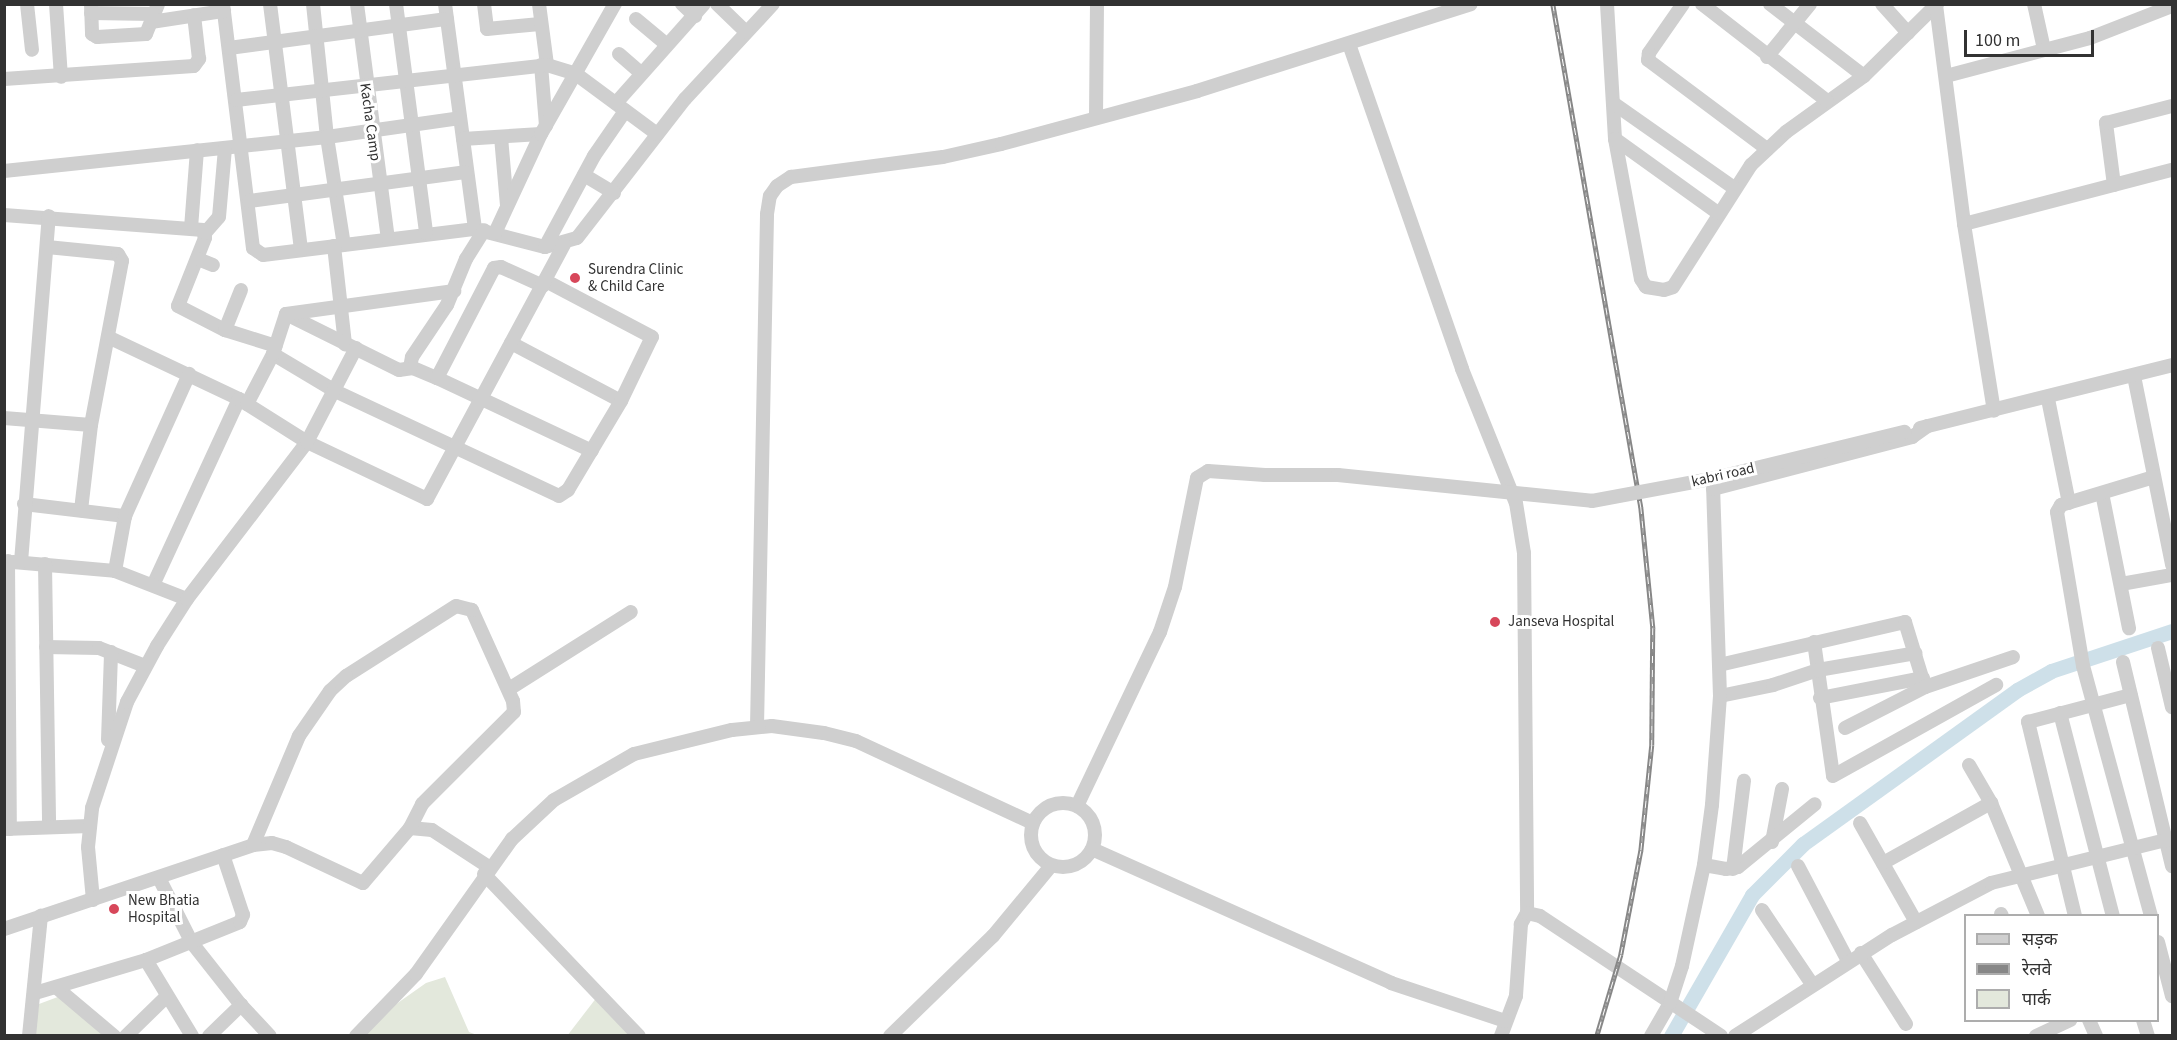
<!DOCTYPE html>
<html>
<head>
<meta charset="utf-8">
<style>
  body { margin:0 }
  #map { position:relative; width:2177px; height:1040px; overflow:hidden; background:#fff; font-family:"Source Sans 3","Noto Sans Devanagari",sans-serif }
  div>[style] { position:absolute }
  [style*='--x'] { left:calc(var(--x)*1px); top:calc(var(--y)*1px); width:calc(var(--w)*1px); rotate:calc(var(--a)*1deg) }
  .green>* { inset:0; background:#e3e8dc }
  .river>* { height:15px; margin:-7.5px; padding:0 7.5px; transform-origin:7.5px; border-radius:7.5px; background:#cee0e9 }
  .minor>* { height:14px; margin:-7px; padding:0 7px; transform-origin:7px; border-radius:7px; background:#cfcfcf }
  .minor>.ring { margin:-7px; padding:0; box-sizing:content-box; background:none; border:14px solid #cfcfcf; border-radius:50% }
  .rail>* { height:4.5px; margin-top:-2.25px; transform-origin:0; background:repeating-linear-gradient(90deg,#fff 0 7px,#878787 0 14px); box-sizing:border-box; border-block:2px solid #878787 }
  .minor-bridge>* { height:14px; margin:-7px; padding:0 7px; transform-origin:7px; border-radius:7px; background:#cfcfcf }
  .dots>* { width:16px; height:16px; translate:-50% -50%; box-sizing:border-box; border:3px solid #fff; border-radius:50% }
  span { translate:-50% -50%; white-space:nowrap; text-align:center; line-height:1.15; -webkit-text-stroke:6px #fff; paint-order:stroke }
  .street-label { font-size:15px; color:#323232 }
  .poi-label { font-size:15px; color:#323232 }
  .left { translate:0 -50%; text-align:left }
  .frame { position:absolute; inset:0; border:6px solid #323232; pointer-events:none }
  .legend { position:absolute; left:1964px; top:914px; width:195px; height:108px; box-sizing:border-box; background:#fff; border:2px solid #adadad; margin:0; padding:8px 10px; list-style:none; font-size:18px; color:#323232 }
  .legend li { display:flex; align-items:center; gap:12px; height:30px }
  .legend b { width:30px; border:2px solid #adadad }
  .scale { position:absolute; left:1964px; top:30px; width:130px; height:27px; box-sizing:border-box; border:3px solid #323232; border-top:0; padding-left:8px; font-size:18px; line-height:21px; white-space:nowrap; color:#323232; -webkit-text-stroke:4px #fff; paint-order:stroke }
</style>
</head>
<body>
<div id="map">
  <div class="green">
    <i style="clip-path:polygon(445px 977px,469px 1032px,477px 1035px,363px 1036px,392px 1007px,426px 983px)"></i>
    <i style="clip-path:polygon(63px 995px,104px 1036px,34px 1036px,39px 1004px)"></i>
    <i style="clip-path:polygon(597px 997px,633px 1036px,567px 1036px)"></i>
  </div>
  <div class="river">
    <i style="--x:1671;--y:1036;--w:163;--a:-60.1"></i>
    <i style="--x:1752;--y:895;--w:72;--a:-45"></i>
    <i style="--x:1803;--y:844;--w:264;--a:-35.7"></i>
    <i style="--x:2017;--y:690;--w:39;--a:-29"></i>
    <i style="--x:2051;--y:671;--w:127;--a:-18.3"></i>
  </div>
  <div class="minor">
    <i style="--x:27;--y:4;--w:46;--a:83.8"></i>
    <i style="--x:56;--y:4;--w:73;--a:86.1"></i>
    <i style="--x:91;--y:4;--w:30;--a:88"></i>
    <i style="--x:92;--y:34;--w:6;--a:31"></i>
    <i style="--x:97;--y:37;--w:49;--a:-3.5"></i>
    <i style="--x:146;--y:34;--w:32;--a:-68"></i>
    <i style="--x:223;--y:4;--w:246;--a:83"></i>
    <i style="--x:253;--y:248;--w:12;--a:35"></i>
    <i style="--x:263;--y:255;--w:214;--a:-7"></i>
    <i style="--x:475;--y:229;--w:72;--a:14.4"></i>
    <i style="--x:545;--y:247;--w:33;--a:-16"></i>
    <i style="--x:577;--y:238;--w:176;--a:-52.2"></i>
    <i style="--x:685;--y:99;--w:129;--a:-47.2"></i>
    <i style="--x:270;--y:4;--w:248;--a:82.8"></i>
    <i style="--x:313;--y:4;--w:134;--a:84"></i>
    <i style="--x:327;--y:137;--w:109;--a:81.1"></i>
    <i style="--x:357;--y:4;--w:236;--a:82.5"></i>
    <i style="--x:396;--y:4;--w:231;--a:82.5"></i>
    <i style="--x:445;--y:4;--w:227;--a:82.4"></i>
    <i style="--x:484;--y:4;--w:25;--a:83"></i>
    <i style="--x:487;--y:29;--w:53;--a:-5.4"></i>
    <i style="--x:539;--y:4;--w:62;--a:82.5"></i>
    <i style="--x:682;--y:4;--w:18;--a:43"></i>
    <i style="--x:717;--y:4;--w:40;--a:44"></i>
    <i style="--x:1607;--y:4;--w:135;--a:86.6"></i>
    <i style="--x:1615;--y:139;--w:142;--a:79.5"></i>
    <i style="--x:1641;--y:279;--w:9;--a:58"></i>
    <i style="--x:1646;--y:287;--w:18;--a:9"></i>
    <i style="--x:1664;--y:290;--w:9;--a:-18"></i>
    <i style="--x:1673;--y:287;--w:145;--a:-57.4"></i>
    <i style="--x:1751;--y:165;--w:48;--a:-43.3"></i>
    <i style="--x:1786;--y:132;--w:96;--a:-35.7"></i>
    <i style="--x:1864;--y:76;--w:103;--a:-44.6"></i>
    <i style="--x:1683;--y:4;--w:60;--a:124.8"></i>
    <i style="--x:1649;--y:53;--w:7;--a:98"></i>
    <i style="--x:1648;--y:60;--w:149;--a:36.8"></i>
    <i style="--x:1702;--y:4;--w:158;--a:37.8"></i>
    <i style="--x:1770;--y:4;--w:118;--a:37.5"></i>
    <i style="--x:1882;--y:4;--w:39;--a:48"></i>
    <i style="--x:2034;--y:4;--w:46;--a:77.5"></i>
    <i style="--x:1936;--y:5;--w:221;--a:82.7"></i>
    <i style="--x:1964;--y:224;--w:189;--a:80.9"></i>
    <i style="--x:91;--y:13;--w:62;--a:0.9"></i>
    <i style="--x:636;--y:19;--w:40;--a:40"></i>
    <i style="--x:151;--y:22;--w:74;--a:-8.6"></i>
    <i style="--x:1349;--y:44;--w:344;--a:70.8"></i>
    <i style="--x:1462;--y:369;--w:144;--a:68.1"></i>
    <i style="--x:1516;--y:503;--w:51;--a:80.9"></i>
    <i style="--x:1524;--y:553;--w:360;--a:89.5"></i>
    <i style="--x:1527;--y:913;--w:13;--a:119"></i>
    <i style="--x:1521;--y:924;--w:72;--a:94"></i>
    <i style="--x:1516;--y:996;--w:43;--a:110.6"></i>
    <i style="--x:229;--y:48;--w:220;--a:-7.6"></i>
    <i style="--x:619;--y:54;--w:29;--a:41"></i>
    <i style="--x:1767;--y:57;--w:68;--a:-50.9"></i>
    <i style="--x:541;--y:65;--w:61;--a:85.3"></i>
    <i style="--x:1946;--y:76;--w:149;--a:-14.8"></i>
    <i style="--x:2090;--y:38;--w:88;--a:-21.3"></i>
    <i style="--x:4;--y:79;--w:190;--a:-3.9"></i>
    <i style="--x:194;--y:66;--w:9;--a:-54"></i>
    <i style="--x:199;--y:59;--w:44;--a:-96.5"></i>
    <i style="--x:236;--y:100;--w:313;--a:-6.4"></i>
    <i style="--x:547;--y:65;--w:30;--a:17"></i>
    <i style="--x:576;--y:74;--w:101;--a:36.5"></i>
    <i style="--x:616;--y:103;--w:132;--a:-48.4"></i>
    <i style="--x:1613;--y:103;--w:148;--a:35.1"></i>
    <i style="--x:1096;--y:118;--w:114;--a:-89.5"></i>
    <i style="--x:501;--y:137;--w:69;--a:85"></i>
    <i style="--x:463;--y:139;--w:78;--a:-3.7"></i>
    <i style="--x:1615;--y:139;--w:127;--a:35.7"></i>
    <i style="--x:4;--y:171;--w:325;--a:-6"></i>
    <i style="--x:327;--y:137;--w:134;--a:-8.1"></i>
    <i style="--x:584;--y:175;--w:35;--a:31"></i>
    <i style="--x:2114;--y:185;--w:63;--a:-97.4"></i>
    <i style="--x:2106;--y:123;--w:68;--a:-14.4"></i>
    <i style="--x:249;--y:201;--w:218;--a:-7.6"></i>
    <i style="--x:4;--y:215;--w:200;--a:4.3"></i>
    <i style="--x:203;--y:230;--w:8;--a:76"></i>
    <i style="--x:205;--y:238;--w:73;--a:111.7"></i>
    <i style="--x:178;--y:306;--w:53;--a:27.1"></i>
    <i style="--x:225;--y:330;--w:53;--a:17.4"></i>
    <i style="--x:1964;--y:224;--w:215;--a:-14.6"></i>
    <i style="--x:191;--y:228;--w:78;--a:-85.6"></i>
    <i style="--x:205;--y:233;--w:21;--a:-49"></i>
    <i style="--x:219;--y:217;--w:69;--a:-85"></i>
    <i style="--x:495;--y:233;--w:109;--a:-65.1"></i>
    <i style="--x:541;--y:134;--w:150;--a:-60.4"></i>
    <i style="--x:334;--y:246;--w:99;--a:83.6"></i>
    <i style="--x:47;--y:247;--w:71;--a:5.6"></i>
    <i style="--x:118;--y:254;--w:8;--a:60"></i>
    <i style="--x:122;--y:261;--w:167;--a:100.7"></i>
    <i style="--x:91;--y:425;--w:86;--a:96.7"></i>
    <i style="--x:545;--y:247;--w:103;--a:-61.7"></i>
    <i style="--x:594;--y:156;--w:55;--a:-55.4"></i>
    <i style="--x:198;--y:259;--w:16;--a:22"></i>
    <i style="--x:286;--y:314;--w:126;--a:26.4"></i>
    <i style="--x:399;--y:370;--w:14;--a:-8"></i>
    <i style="--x:413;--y:368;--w:26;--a:23"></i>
    <i style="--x:437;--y:378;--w:171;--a:25.2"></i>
    <i style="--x:286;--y:314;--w:170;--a:-7.8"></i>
    <i style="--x:225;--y:330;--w:43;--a:-68.2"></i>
    <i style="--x:108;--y:337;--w:145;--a:25.3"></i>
    <i style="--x:239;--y:399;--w:205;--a:114.8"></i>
    <i style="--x:511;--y:343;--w:124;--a:27.8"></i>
    <i style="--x:273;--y:354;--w:72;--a:30.8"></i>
    <i style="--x:335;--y:391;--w:247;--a:25.1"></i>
    <i style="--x:559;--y:496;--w:11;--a:-34"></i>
    <i style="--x:568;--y:490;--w:104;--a:-59.2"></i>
    <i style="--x:621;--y:401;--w:71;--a:-64.2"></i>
    <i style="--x:652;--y:337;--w:120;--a:-152.2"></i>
    <i style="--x:410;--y:368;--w:11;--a:-80"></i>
    <i style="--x:412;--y:357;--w:63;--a:-56.1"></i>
    <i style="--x:447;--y:305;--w:50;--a:-67.6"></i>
    <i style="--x:466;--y:259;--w:34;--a:-58"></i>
    <i style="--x:2134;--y:376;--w:193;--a:78.6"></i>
    <i style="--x:437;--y:378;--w:124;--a:-62.6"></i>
    <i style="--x:494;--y:268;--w:7;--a:-8"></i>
    <i style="--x:501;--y:267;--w:46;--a:24.3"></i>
    <i style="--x:239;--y:399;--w:80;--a:32.3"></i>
    <i style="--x:307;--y:442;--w:133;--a:25.4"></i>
    <i style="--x:427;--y:499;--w:289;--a:-61.7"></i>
    <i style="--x:2048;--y:399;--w:106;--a:78.6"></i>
    <i style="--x:247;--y:404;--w:56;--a:-62.5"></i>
    <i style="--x:273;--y:354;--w:42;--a:-72"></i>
    <i style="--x:4;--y:418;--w:87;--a:4.6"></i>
    <i style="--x:1920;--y:428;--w:260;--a:-14"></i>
    <i style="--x:2102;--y:493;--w:138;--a:78.7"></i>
    <i style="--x:24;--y:504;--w:102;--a:6.8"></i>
    <i style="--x:8;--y:561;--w:268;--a:89.6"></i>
    <i style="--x:13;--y:562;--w:102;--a:5"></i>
    <i style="--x:115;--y:571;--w:77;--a:21.3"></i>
    <i style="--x:21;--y:562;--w:347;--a:-85.4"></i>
    <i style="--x:45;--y:564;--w:263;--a:89.1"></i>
    <i style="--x:115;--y:571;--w:56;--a:-79.7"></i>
    <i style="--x:125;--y:516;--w:156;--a:-65.7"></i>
    <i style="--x:2121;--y:584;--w:52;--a:-10"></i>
    <i style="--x:1814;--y:642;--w:135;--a:81.9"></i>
    <i style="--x:1833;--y:776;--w:187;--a:-29.2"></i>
    <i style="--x:46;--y:647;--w:53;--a:1.1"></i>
    <i style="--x:99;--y:648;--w:49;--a:21.4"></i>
    <i style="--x:2158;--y:648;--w:61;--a:76.7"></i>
    <i style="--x:2123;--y:662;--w:210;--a:76.5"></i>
    <i style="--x:1719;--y:665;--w:191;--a:-13"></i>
    <i style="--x:1905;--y:622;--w:68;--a:72.9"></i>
    <i style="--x:509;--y:689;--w:144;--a:-32.3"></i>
    <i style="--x:1720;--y:696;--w:54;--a:-11.7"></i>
    <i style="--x:1773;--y:685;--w:47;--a:-18.4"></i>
    <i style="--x:1818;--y:670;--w:99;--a:-9.8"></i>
    <i style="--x:1820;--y:698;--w:105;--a:-11"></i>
    <i style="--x:2060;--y:713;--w:210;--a:75.4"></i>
    <i style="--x:757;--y:727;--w:513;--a:-88.88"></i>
    <i style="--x:767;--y:214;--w:18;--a:-81"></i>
    <i style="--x:770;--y:196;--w:12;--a:-55"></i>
    <i style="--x:777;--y:186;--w:17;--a:-33"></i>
    <i style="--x:791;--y:177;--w:153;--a:-7.5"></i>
    <i style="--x:943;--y:157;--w:59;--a:-12.6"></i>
    <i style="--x:1001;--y:144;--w:203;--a:-15.1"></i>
    <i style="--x:1197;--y:91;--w:287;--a:-17.6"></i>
    <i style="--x:1845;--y:728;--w:90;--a:-27.1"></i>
    <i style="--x:1925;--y:687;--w:93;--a:-18.8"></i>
    <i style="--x:108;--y:740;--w:88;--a:-88"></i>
    <i style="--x:1969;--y:765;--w:44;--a:59.9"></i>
    <i style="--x:1991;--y:803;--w:122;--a:67.4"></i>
    <i class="ring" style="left:1031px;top:803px;width:50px;height:50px"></i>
    <i style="--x:1077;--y:806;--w:193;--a:-64.5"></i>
    <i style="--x:1160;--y:632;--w:47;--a:-71.6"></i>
    <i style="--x:1175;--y:587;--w:111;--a:-78.6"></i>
    <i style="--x:1197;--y:478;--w:13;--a:-32"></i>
    <i style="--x:1208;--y:471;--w:57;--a:4"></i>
    <i style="--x:1860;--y:823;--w:114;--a:60.5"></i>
    <i style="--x:410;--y:828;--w:22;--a:5"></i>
    <i style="--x:432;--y:830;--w:68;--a:33"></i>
    <i style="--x:4;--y:829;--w:86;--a:-2"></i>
    <i style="--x:1772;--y:842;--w:54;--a:-79.3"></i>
    <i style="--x:1092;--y:849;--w:328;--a:24.1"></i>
    <i style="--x:1391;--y:983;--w:120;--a:18.4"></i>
    <i style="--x:1883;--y:863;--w:124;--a:-29.1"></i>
    <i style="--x:1704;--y:865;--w:22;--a:10"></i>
    <i style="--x:1726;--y:869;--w:12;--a:-9"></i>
    <i style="--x:1738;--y:867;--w:99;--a:-39.3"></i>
    <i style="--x:1798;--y:866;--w:107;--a:62.2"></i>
    <i style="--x:1733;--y:869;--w:89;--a:-82.9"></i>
    <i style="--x:484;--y:874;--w:224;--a:46.3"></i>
    <i style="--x:159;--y:878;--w:73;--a:63.1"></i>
    <i style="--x:192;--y:943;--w:79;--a:51.7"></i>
    <i style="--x:241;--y:1005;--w:42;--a:46.9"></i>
    <i style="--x:93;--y:900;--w:53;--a:-95.4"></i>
    <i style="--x:88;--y:847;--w:39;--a:-84"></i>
    <i style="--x:92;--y:808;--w:112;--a:-71.7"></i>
    <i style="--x:127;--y:702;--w:64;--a:-61.8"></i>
    <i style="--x:157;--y:646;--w:56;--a:-57.4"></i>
    <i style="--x:187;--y:599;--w:198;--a:-52.6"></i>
    <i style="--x:307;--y:442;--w:106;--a:-62.5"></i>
    <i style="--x:1762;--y:910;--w:89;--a:56"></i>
    <i style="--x:1527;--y:913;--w:13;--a:13"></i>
    <i style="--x:1540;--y:916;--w:217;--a:33.5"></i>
    <i style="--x:2001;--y:914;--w:2;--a:63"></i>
    <i style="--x:2075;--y:916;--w:200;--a:-103.6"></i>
    <i style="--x:2028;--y:722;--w:106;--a:-14.7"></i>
    <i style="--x:2151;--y:916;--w:259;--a:-105.2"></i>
    <i style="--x:2083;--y:666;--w:156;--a:-99.6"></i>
    <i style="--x:2057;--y:512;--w:8;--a:-60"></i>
    <i style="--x:2061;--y:505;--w:97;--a:-16.8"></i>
    <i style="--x:4;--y:929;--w:263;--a:-18.6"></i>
    <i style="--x:253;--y:845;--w:19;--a:-6"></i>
    <i style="--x:272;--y:843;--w:15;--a:16"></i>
    <i style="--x:286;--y:847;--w:85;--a:25.1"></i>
    <i style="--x:363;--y:883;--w:72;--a:-49.5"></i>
    <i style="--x:410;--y:828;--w:27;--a:-63"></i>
    <i style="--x:422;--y:804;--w:130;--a:-45"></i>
    <i style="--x:514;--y:712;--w:11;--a:-95"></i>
    <i style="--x:513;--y:701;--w:100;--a:-114.3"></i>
    <i style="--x:472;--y:610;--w:16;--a:-166"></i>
    <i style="--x:456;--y:606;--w:130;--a:147.5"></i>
    <i style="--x:346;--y:676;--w:22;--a:137"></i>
    <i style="--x:330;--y:691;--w:55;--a:124.6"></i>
    <i style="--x:299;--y:736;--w:118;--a:112.9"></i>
    <i style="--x:2158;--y:942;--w:56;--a:75.5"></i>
    <i style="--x:1861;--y:953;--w:84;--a:57.6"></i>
    <i style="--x:146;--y:960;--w:89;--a:58.8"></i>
    <i style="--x:57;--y:988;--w:75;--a:40.1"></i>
    <i style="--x:35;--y:993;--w:116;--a:-16.6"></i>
    <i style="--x:146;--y:960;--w:101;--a:-22"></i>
    <i style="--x:240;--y:922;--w:8;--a:-67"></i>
    <i style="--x:243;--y:915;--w:63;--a:-108.4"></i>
    <i style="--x:2089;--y:1020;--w:17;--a:66"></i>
    <i style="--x:2143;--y:1020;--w:17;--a:73"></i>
    <i style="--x:29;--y:1036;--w:121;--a:-84.3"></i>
    <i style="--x:126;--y:1036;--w:57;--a:-44.3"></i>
    <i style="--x:209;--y:1036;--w:45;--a:-44.1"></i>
    <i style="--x:356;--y:1036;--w:86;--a:-45.9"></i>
    <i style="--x:416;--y:974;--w:166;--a:-54.6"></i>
    <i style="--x:512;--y:839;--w:57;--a:-42.9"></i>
    <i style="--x:554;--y:800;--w:92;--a:-29.9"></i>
    <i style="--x:634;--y:754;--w:101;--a:-13.8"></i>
    <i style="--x:732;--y:730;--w:40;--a:-5.7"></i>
    <i style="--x:772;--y:726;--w:52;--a:7.7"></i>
    <i style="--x:824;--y:733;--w:33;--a:14"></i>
    <i style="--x:856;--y:741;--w:195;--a:24.9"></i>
    <i style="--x:890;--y:1036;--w:144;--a:-44.2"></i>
    <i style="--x:993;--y:936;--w:91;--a:-50.4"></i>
    <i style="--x:1651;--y:1036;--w:38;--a:-60"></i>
    <i style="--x:1670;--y:1003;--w:39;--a:-72"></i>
    <i style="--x:1682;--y:966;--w:103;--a:-77.7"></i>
    <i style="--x:1704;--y:865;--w:61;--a:-82.4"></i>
    <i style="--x:1712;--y:805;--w:109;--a:-85.8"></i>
    <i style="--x:1720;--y:696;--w:207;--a:-91.9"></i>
    <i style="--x:1713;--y:489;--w:206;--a:-14.6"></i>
    <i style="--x:1912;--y:437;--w:19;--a:-35"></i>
    <i style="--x:1735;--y:1036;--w:187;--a:-32.8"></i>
    <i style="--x:1892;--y:935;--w:112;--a:-27.7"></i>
    <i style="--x:1991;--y:883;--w:180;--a:-13.8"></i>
    <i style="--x:2036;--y:1036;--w:38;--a:-25"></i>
  </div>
  <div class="rail">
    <i style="--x:1553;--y:4;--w:511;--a:80.08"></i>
    <i style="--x:1641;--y:507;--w:122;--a:84.3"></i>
    <i style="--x:1653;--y:628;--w:117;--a:90.5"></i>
    <i style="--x:1652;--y:745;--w:107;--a:95.9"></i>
    <i style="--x:1641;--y:851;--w:106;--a:100.9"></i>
    <i style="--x:1621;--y:955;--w:84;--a:106.5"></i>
  </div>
  <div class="minor-bridge">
    <i style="--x:1265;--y:475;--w:73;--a:0"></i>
    <i style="--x:1338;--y:475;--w:255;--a:5.8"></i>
    <i style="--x:1592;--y:501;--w:125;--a:-10.6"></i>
    <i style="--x:1715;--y:478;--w:195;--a:-13.7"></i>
  </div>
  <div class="dots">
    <i style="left:575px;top:278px;background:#d7475a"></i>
    <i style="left:1495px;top:622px;background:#d7475a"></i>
    <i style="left:114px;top:909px;background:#d7475a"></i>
  </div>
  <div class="street-label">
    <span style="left:370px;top:122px;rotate:82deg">Kacha Camp</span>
    <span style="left:1723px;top:475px;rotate:-13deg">kabri road</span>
  </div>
  <div class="poi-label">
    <span class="left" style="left:588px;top:278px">Surendra Clinic<br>&amp; Child Care</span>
    <span class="left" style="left:1508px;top:622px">Janseva Hospital</span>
    <span class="left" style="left:128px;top:909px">New Bhatia<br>Hospital</span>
  </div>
  <div class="frame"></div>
  <ul class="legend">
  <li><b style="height:8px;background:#cfcfcf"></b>सड़क</li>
  <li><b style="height:8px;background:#878787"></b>रेलवे</li>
  <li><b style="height:16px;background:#e3e8dc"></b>पार्क</li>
  </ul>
  <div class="scale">100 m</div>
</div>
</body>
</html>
